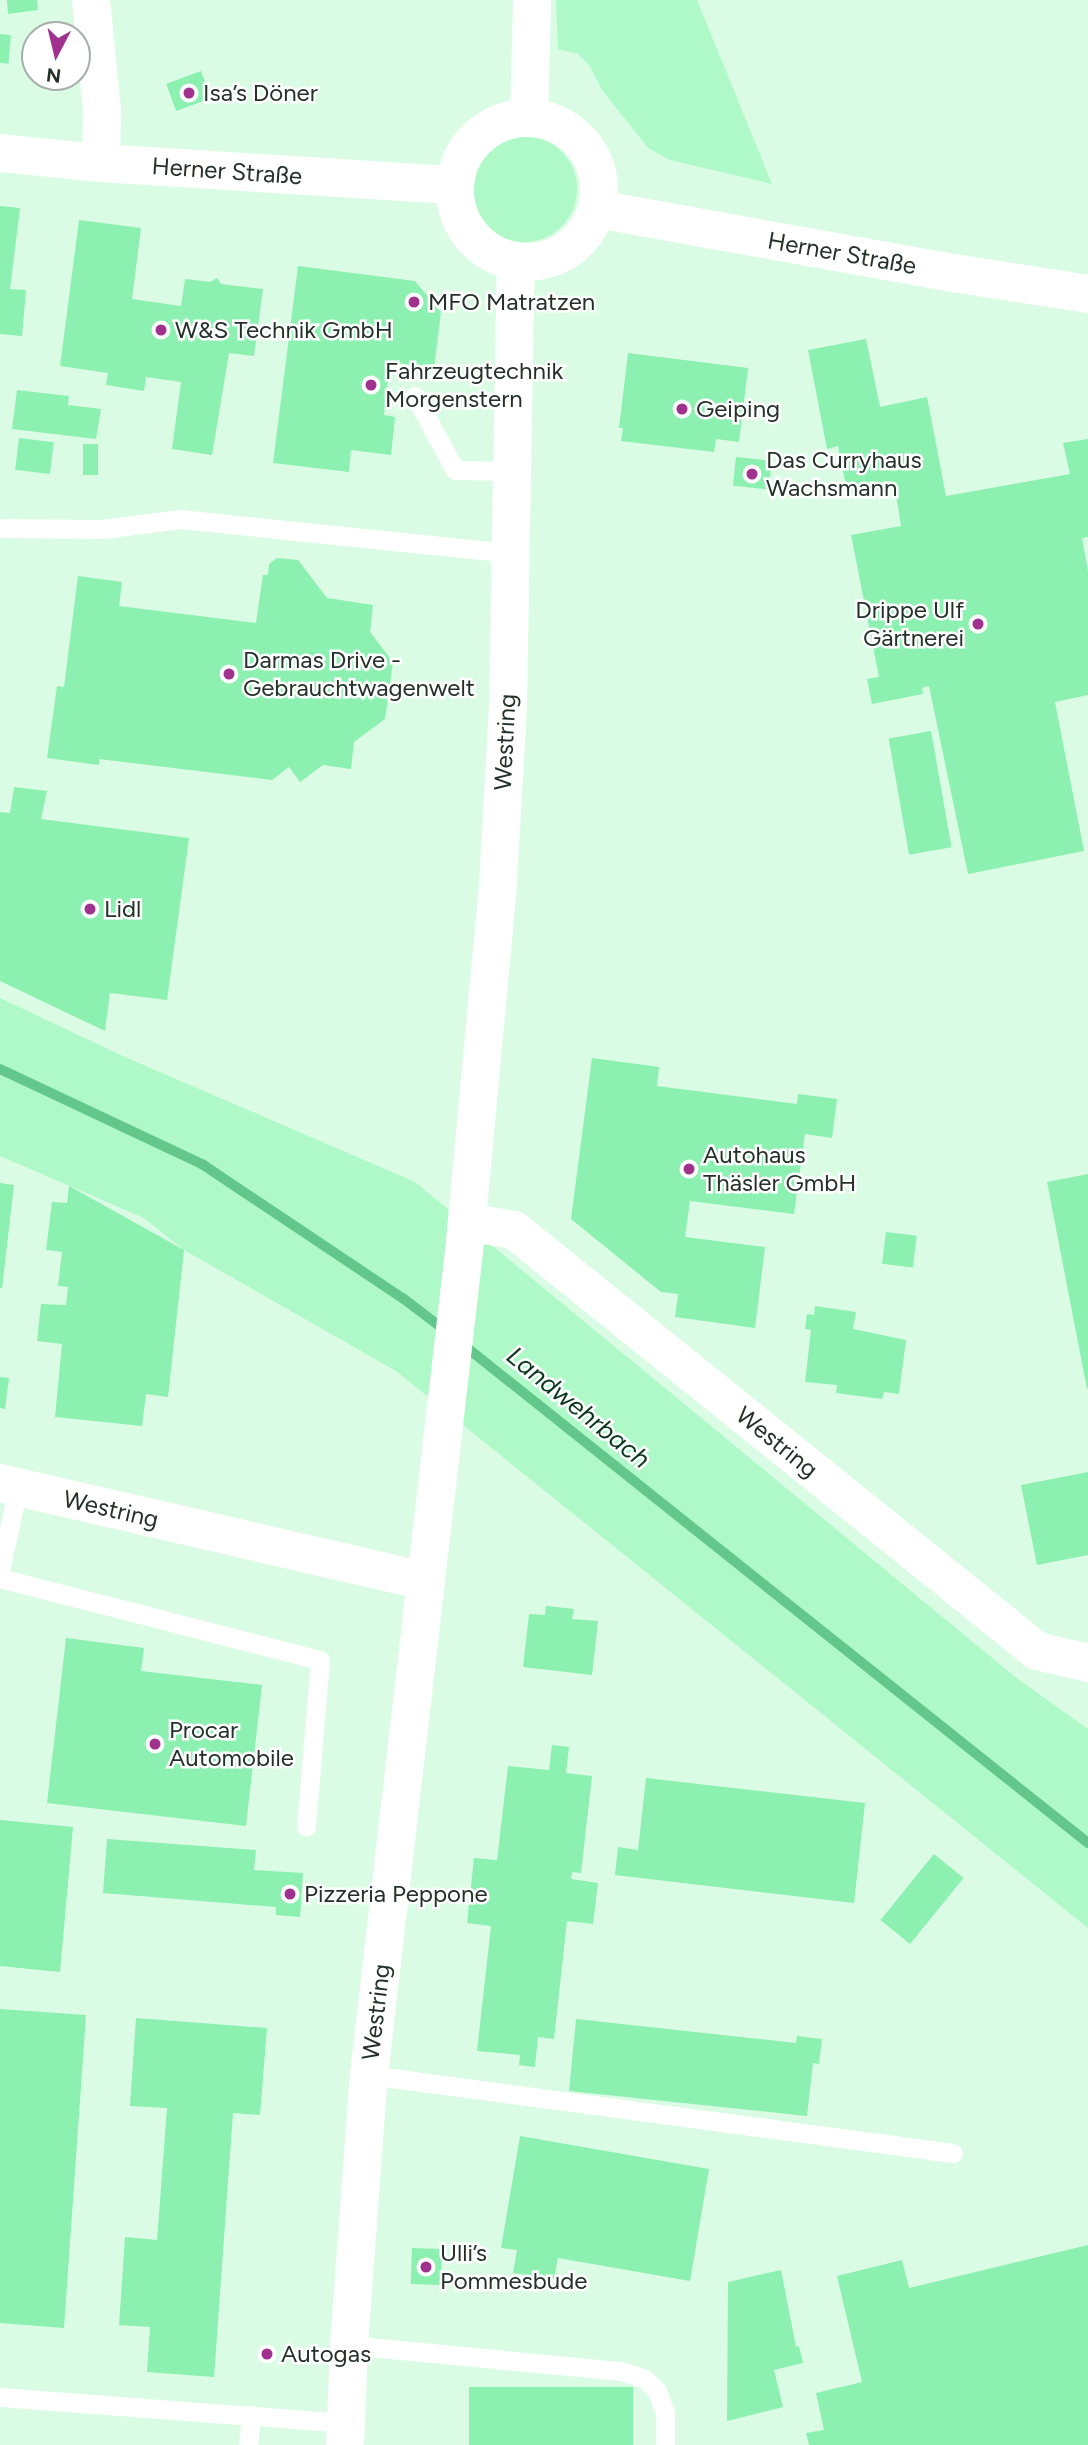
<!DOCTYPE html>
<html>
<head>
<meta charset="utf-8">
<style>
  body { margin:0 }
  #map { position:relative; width:1088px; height:2445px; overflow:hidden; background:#dafce4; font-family:Figtree,sans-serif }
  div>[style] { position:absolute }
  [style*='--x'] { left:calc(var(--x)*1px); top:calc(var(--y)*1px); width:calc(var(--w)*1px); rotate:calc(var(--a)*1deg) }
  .green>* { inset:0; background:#aff9c8 }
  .round { border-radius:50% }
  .stream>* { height:10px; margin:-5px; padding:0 5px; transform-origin:5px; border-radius:5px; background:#63c78b }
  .building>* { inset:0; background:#8cf0b1; transform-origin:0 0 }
  .lane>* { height:19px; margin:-9.5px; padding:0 9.5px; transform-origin:9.5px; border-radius:9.5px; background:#fff }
  .street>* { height:38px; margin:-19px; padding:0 19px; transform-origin:19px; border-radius:19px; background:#fff }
  .secondary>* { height:38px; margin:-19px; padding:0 19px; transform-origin:19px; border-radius:19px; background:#fff }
  .secondary>.ring { margin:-19px; padding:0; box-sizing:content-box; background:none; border:38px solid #fff; border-radius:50% }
  .dots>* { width:19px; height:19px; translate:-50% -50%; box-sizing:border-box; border:4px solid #fff; border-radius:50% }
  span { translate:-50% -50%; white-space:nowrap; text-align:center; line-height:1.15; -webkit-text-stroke:5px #fff; paint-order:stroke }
  .poi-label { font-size:24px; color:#243128 }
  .left { translate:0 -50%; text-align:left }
  .right { translate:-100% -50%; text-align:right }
  .street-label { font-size:24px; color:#243128 }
  .water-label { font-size:26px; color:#0b371f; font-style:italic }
  .north { position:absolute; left:21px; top:21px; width:70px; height:70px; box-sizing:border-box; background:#fff; border:2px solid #a7ada9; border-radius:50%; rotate:187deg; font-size:19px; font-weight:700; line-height:28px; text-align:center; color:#243128 }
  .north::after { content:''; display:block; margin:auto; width:24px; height:32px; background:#a0318e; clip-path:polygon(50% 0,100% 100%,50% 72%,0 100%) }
</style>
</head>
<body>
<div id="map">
  <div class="green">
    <i style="clip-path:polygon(556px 0,697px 0,772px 184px,670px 160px,648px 148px,602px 90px,590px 66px,578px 54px,558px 49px)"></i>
    <i class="round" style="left:471px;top:136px;width:106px;height:106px"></i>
    <i style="clip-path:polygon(0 998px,125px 1057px,415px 1182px,1014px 1676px,1088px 1729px,1088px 1928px,396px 1371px,184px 1250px,144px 1218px,0 1156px)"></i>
  </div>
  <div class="stream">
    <i style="--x:0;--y:1069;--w:223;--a:25.2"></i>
    <i style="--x:202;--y:1164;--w:243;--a:33.8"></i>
    <i style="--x:404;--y:1299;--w:53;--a:37.3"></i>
    <i style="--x:461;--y:1343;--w:802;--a:38.57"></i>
  </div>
  <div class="building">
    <i style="clip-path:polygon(7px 0,37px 0,38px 10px,8px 14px)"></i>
    <i style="left:0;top:34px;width:11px;height:29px;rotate:5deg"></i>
    <i style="left:201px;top:71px;width:29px;height:37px;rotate:70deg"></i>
    <i style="clip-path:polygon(0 206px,20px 208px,10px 289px,26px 290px,22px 336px,0 334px)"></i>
    <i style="clip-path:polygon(79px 220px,141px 228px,132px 299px,181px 306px,185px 279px,210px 282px,217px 278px,221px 284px,263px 289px,254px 356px,229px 353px,212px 455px,172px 449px,181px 382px,146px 377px,144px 391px,106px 385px,108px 373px,60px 366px)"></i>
    <i style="clip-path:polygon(298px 266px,415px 281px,441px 312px,434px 368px,390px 362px,384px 415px,395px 417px,391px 455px,351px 450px,349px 472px,273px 463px)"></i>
    <i style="clip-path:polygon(866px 339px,880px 407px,927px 397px,946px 496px,1070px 474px,1063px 443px,1088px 439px,1088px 537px,1082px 538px,1088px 571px,1088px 695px,1055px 702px,1084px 851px,968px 874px,929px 686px,922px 688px,923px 694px,872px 704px,867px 679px,879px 677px,851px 535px,901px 526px,895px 487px,848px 496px,838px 446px,827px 449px,808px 350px)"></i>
    <i style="clip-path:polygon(628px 353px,748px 368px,739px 442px,716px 439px,714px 452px,621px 441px,623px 428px,619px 428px)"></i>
    <i style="clip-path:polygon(17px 390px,69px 396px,68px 405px,101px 409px,96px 439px,12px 429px)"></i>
    <i style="left:19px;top:438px;width:35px;height:32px;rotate:7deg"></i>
    <i style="left:83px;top:444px;width:15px;height:31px"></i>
    <i style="left:736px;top:457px;width:36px;height:29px;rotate:6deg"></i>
    <i style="clip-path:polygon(277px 558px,298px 560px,327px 598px,373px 605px,370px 632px,393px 662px,385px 719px,354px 742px,351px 769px,323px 765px,300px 782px,289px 767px,272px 780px,99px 759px,99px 765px,47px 758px,57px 686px,64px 687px,78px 576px,122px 582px,119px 606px,256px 623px,263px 575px,268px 575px,269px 564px)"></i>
    <i style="left:931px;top:731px;width:118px;height:43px;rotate:80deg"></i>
    <i style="clip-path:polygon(14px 787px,47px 791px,41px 819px,189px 838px,167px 1000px,110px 993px,105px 1031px,0 981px,0 812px,10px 813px)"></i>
    <i style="clip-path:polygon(592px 1058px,659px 1067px,657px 1086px,797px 1104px,798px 1094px,837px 1099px,832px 1138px,805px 1134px,794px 1214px,690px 1201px,685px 1237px,765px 1247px,755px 1328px,675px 1317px,678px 1294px,661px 1292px,571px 1219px)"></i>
    <i style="clip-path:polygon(1088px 1174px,1088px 1388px,1087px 1389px,1047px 1182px)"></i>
    <i style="clip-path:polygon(0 1183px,14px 1185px,2px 1288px,0 1288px)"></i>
    <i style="clip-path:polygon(69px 1186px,184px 1250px,168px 1397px,146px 1394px,142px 1426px,55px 1417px,62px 1344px,37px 1341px,41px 1304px,66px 1305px,68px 1287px,58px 1286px,62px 1252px,46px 1250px,52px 1202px,67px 1203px)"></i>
    <i style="left:886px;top:1232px;width:31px;height:32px;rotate:7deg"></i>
    <i style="clip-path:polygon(815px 1306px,856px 1312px,853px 1329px,906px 1340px,899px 1394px,884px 1392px,882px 1399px,836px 1393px,837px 1385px,805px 1382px,811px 1330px,805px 1329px,807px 1314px,814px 1315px)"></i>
    <i style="clip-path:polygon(0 1377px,9px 1378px,5px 1409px,0 1408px)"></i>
    <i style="clip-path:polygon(1088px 1472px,1088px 1555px,1037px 1565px,1021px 1485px)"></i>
    <i style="clip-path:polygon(546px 1606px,574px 1609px,572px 1619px,598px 1621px,592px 1675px,523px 1667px,529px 1614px,545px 1615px)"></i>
    <i style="clip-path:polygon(66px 1638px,144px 1648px,141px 1671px,262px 1685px,246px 1826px,47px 1803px)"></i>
    <i style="clip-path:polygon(552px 1745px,569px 1747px,566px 1773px,592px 1776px,581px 1873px,572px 1872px,571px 1879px,598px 1883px,593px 1924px,567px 1921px,554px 2039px,538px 2037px,535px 2067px,519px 2065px,520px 2055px,477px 2051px,491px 1926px,467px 1923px,474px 1858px,497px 1860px,508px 1766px,549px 1770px)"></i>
    <i style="clip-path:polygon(646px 1778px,865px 1803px,854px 1903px,615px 1875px,618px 1847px,638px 1850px)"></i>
    <i style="clip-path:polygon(0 1820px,73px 1827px,60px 1972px,0 1966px)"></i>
    <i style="clip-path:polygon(107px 1839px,256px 1850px,254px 1870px,303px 1873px,300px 1917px,276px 1915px,276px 1907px,103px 1893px)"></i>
    <i style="left:934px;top:1854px;width:38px;height:85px;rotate:39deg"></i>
    <i style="clip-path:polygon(0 2009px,86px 2015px,64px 2328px,0 2323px)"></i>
    <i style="clip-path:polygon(136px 2018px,267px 2028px,260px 2115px,233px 2113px,214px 2377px,147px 2372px,150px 2327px,119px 2325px,125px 2237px,157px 2240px,167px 2108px,130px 2106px)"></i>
    <i style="clip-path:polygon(576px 2019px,796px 2043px,797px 2036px,822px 2039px,819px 2064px,813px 2063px,807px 2116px,569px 2091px)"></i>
    <i style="clip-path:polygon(520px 2136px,709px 2169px,690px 2281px,558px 2258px,554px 2279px,513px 2273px,517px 2250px,501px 2248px)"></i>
    <i style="clip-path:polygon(1088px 2245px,1088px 2445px,809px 2445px,806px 2433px,824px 2430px,816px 2393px,862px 2382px,837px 2276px,902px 2260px,909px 2288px)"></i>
    <i style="left:412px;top:2248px;width:30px;height:36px;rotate:2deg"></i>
    <i style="clip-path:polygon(781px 2270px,796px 2347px,799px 2346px,803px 2363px,774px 2370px,783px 2407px,727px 2421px,728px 2282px)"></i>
    <i style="left:469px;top:2387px;width:164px;height:58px"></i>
  </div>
  <div class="lane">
    <i style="--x:415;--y:396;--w:84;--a:61.6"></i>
    <i style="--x:455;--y:470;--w:59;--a:1"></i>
    <i style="--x:0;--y:528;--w:102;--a:0.6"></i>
    <i style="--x:102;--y:529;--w:79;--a:-7.3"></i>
    <i style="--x:180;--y:519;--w:333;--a:5.9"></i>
    <i style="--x:0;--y:1571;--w:85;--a:-77.8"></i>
    <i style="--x:0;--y:1578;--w:330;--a:14.4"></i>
    <i style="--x:320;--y:1660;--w:167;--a:94.8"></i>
    <i style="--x:369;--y:2075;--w:589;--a:7.61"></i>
    <i style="--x:349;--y:2345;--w:273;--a:5.5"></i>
    <i style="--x:621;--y:2371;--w:25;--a:18"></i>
    <i style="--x:645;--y:2379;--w:17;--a:45"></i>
    <i style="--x:657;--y:2391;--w:23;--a:70"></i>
    <i style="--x:665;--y:2413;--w:32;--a:90"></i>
    <i style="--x:0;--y:2397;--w:347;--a:4.3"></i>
    <i style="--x:248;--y:2445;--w:30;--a:-84"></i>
  </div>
  <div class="street">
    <i style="--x:91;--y:0;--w:111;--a:84.3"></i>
    <i style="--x:102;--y:110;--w:53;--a:91.1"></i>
    <i style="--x:529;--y:118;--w:118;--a:-88.5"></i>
    <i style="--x:467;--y:1222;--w:48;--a:9.7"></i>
    <i style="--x:514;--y:1230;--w:671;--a:38.83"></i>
    <i style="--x:1037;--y:1651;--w:52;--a:13.2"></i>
    <i style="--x:0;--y:1483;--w:437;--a:13"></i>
  </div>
  <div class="secondary">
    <i class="ring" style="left:455px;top:118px;width:106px;height:106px"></i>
    <i style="--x:0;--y:153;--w:101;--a:5.7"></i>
    <i style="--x:101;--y:163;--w:354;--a:3.6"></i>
    <i style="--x:597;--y:209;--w:363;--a:10.2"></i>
    <i style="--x:954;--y:273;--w:136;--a:8.9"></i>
    <i style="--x:345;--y:2445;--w:100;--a:-87.7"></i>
    <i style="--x:349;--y:2345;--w:271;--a:-85.8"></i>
    <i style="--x:369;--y:2075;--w:828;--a:-83.42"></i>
    <i style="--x:464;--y:1252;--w:370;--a:-84.7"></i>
    <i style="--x:498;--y:884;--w:179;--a:-86.8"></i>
    <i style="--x:508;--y:705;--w:444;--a:-89"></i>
  </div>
  <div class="dots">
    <i style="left:189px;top:93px;background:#a0318e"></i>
    <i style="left:414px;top:302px;background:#a0318e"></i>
    <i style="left:161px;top:330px;background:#a0318e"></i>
    <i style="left:371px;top:385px;background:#a0318e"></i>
    <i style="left:682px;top:409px;background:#a0318e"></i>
    <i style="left:752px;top:474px;background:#a0318e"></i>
    <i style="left:978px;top:624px;background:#a0318e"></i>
    <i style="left:229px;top:674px;background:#a0318e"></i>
    <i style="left:90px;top:909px;background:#a0318e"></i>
    <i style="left:689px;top:1169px;background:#a0318e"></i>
    <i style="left:155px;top:1744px;background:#a0318e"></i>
    <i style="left:290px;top:1894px;background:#a0318e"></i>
    <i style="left:426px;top:2267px;background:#a0318e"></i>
    <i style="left:267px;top:2354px;background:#a0318e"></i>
  </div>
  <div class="poi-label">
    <span class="left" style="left:203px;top:93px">Isa’s Döner</span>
    <span class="left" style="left:428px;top:302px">MFO Matratzen</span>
    <span class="left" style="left:175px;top:330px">W&amp;S Technik GmbH</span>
    <span class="left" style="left:385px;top:385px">Fahrzeugtechnik<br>Morgenstern</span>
    <span class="left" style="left:696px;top:409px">Geiping</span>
    <span class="left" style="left:766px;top:474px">Das Curryhaus<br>Wachsmann</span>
    <span class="right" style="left:964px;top:624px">Drippe Ulf<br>Gärtnerei</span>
    <span class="left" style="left:243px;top:674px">Darmas Drive -<br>Gebrauchtwagenwelt</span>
    <span class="left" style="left:104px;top:909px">Lidl</span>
    <span class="left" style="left:703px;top:1169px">Autohaus<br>Thäsler GmbH</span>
    <span class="left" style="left:169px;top:1744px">Procar<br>Automobile</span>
    <span class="left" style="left:304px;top:1894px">Pizzeria Peppone</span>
    <span class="left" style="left:440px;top:2267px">Ulli’s<br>Pommesbude</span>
    <span class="left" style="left:281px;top:2354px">Autogas</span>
  </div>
  <div class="street-label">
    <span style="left:227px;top:171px;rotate:4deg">Herner Straße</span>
    <span style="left:842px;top:253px;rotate:10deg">Herner Straße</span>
    <span style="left:505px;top:742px;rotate:-87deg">Westring</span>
    <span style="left:777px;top:1442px;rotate:39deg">Westring</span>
    <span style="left:111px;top:1509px;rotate:13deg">Westring</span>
    <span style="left:376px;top:2012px;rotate:-83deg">Westring</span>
  </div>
  <div class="water-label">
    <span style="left:578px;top:1408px;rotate:39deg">Landwehrbach</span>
  </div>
  <div class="north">N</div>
</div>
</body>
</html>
